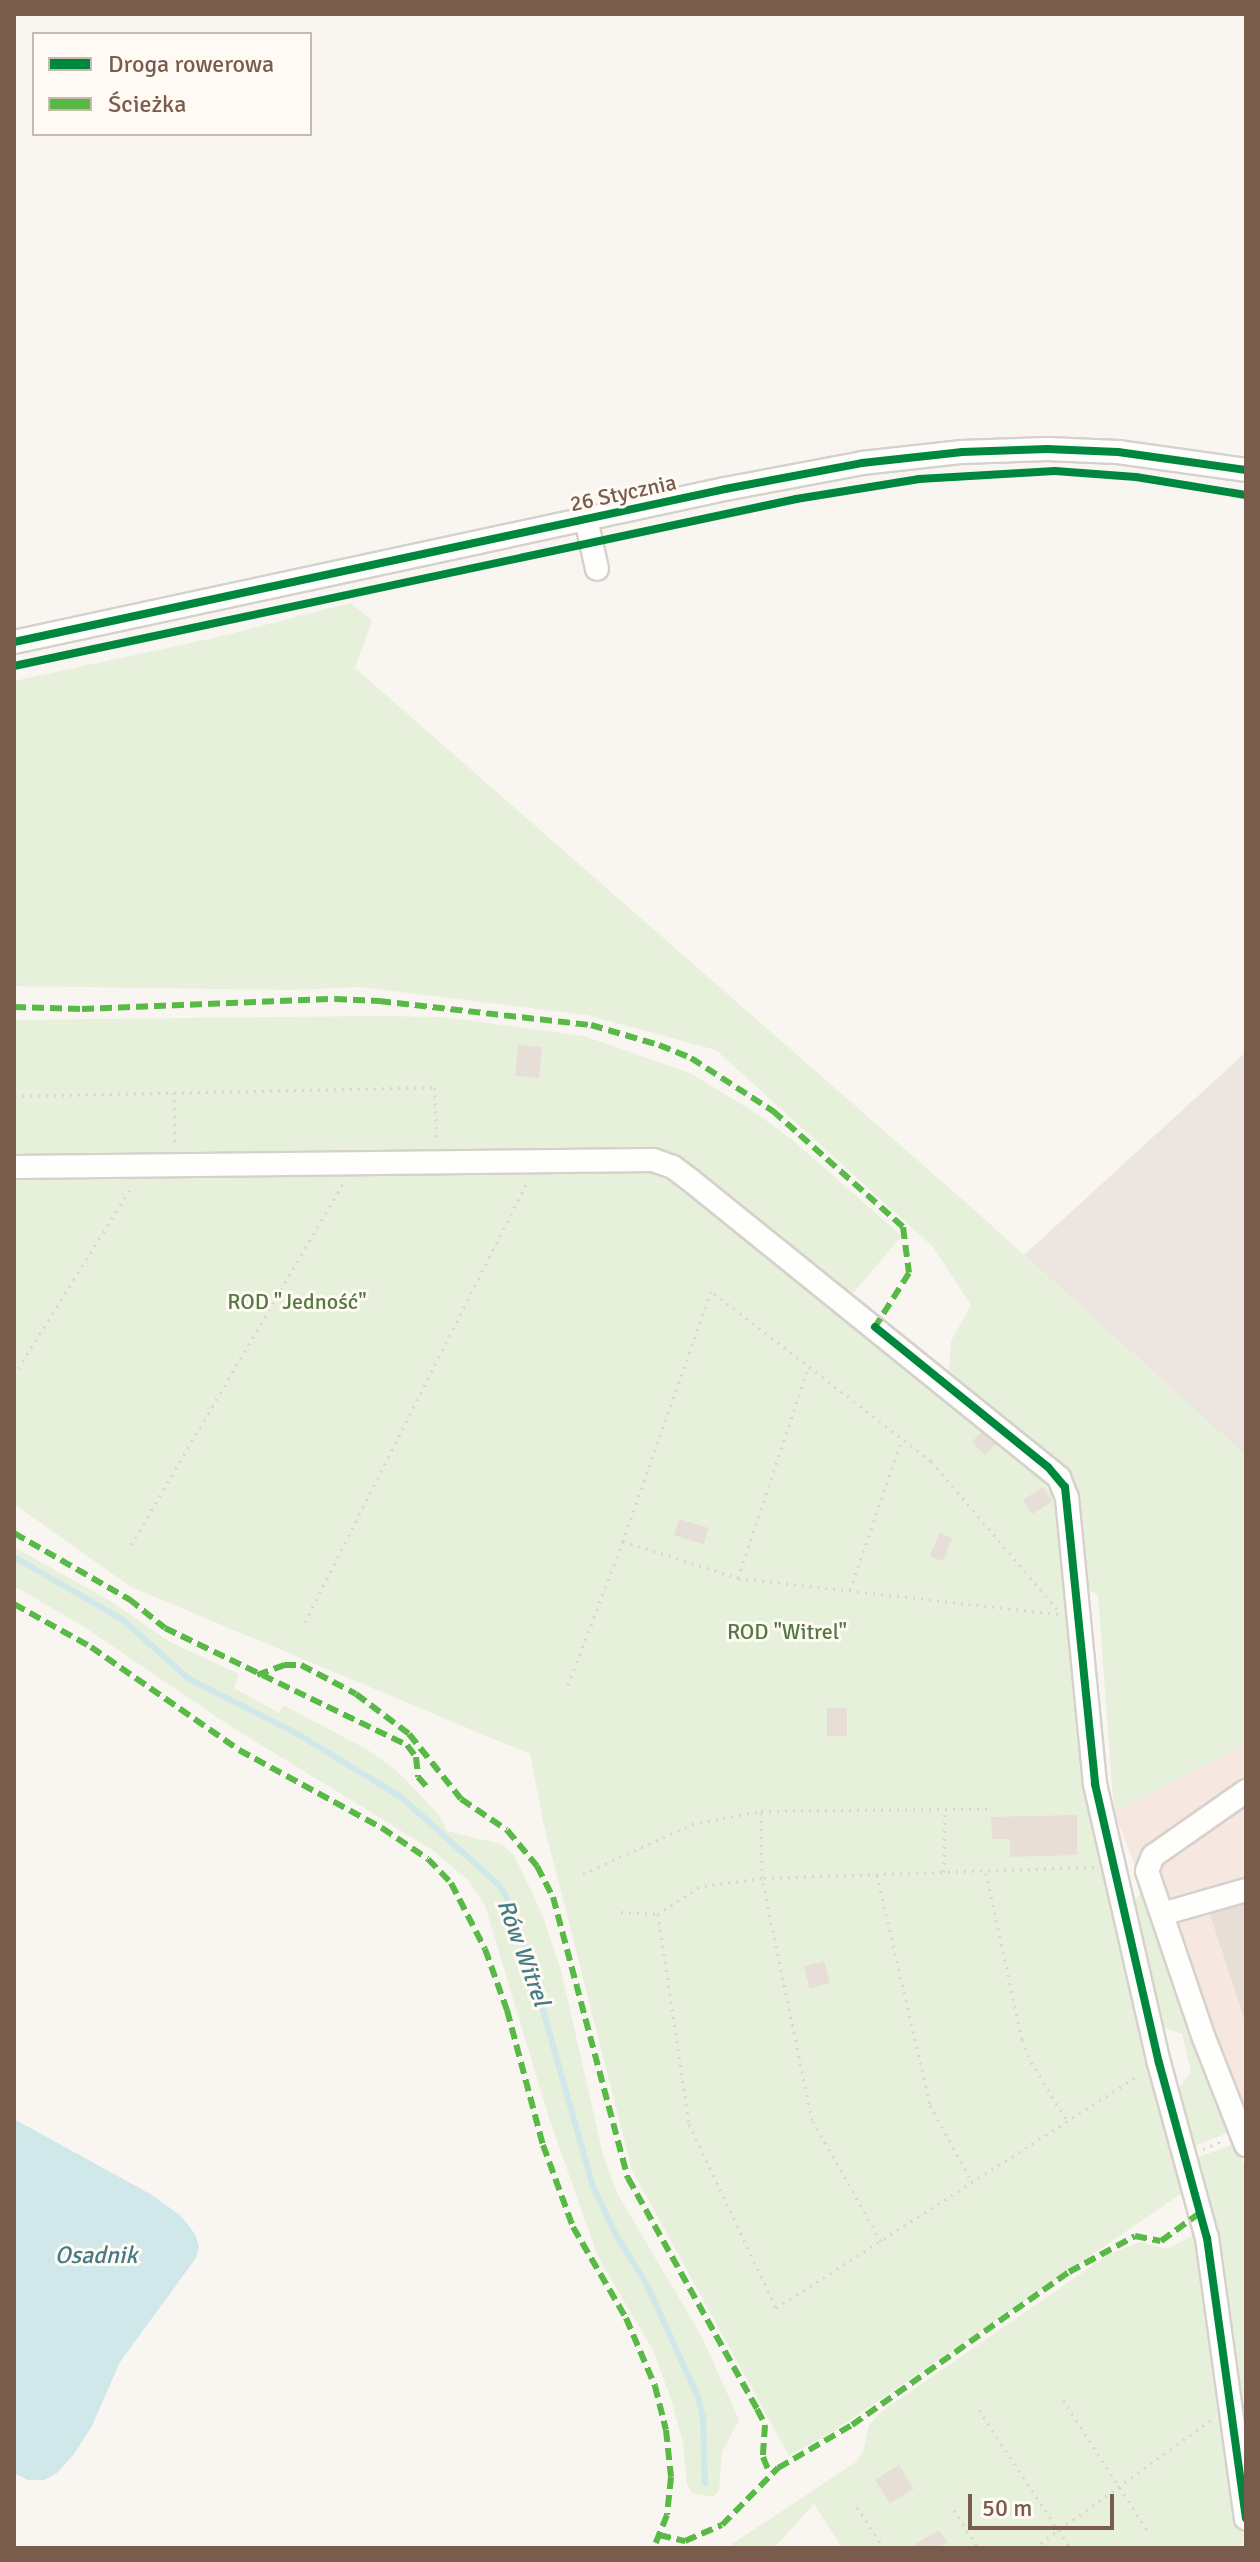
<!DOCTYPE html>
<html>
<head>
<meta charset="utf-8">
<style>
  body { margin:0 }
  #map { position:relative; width:1260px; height:2562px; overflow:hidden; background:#f9f5f0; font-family:Signika,sans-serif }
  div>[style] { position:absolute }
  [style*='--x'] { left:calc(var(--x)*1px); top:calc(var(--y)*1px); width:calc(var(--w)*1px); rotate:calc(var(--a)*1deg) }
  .commercial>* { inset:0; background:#f6e8e1 }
  .industrial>* { inset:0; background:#ede5e0 }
  .green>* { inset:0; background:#e7f0db }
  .water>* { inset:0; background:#d0e8ea }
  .stream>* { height:6px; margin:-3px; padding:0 3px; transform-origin:3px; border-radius:3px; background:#d0e8ea }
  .building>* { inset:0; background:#e6ded7; transform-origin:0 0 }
  .path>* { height:3px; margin-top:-1.5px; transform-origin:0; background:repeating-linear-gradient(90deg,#dcd5d0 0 2px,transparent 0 8px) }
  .roads { filter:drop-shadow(2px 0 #d7d1cb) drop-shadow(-2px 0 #d7d1cb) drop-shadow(0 2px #d7d1cb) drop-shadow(0 -2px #d7d1cb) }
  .minor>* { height:22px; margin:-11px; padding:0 11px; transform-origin:11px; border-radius:11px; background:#fefefd }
  .quiet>* { height:6px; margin-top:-3px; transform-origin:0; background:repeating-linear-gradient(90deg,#58b947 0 12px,transparent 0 18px) }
  .cycleway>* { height:8px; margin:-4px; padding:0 4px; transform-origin:4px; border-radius:4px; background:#00873e }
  span { translate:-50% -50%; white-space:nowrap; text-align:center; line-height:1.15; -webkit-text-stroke:6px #fffaf3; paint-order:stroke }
  .street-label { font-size:22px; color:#7a5c4d }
  .park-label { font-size:22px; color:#537a41 }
  .water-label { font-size:24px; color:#437c86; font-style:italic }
  .frame { position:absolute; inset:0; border:16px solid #7a5c4d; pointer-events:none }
  .legend { position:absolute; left:32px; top:32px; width:280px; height:104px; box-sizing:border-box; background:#fffaf3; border:2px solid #cabbb1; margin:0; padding:10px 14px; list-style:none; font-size:24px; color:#7a5c4d }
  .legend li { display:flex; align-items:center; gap:16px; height:40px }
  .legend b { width:40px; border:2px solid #cabbb1 }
  .scale { position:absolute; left:968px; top:2494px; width:146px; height:36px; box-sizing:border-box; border:4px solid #7a5c4d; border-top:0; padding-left:10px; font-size:24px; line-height:28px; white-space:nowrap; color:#7a5c4d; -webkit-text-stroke:6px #fffaf3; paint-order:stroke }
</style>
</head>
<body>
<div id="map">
  <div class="commercial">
    <i style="clip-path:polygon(1246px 1744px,1246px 2153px,1114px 1812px)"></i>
  </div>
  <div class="industrial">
    <i style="clip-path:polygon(1246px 1052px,1246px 1456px,1024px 1255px)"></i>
  </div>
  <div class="green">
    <i style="clip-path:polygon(351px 603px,372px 621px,355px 668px,971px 1207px,1246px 1456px,1246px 1744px,1114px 1812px,1098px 1595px,1084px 1587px,1073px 1480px,949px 1370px,951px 1341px,971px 1305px,933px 1247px,716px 1050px,587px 1015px,360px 987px,290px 990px,14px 986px,14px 681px,218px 637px)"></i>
    <i style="clip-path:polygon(379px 1016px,442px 1017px,584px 1036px,690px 1073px,756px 1113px,791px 1139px,902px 1236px,840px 1308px,1034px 1469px,1063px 1509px,1084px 1759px,1185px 2191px,837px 2429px,789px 2456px,632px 2170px,543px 1821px,530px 1754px,131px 1587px,14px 1504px,14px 1020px)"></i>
    <i style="clip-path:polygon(14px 1547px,112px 1602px,170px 1642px,239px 1674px,234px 1688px,279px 1713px,283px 1705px,368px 1750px,398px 1772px,440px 1816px,447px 1831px,500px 1844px,514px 1855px,542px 1914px,561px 1970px,603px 2155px,617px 2193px,702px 2337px,739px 2420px,722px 2452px,719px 2491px,713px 2497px,692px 2493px,687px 2484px,683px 2443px,672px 2402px,653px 2350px,598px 2257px,549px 2118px,485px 1905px,469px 1881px,434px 1851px,224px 1722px,83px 1626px,14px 1586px)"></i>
    <i style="clip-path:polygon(1141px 1892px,1187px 2030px,1230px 2132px,1192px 2147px,1177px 2091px,1191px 2071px,1182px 2034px,1160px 2026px,1131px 1907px)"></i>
    <i style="clip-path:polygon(1234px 2144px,1246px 2168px,1246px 2472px,1196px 2158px)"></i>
    <i style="clip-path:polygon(1199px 2233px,1244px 2537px,1242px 2548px,842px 2548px,814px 2504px,774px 2548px,726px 2548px,856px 2462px,863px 2452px,869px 2425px,881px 2412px,1109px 2254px,1140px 2242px,1166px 2249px)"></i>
  </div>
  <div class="water">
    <i style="clip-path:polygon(14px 2119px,152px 2195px,181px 2216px,195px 2234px,199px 2246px,196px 2258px,120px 2362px,92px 2426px,74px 2454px,57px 2473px,44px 2480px,28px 2480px,14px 2473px)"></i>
  </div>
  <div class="stream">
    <i style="--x:14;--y:1557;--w:125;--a:29.9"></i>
    <i style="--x:122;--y:1619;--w:90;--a:41.8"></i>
    <i style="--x:189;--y:1679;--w:120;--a:26.8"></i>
    <i style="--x:296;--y:1733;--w:123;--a:31.4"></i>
    <i style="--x:401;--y:1797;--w:129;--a:41.9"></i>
    <i style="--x:497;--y:1883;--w:16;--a:55"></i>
    <i style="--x:506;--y:1896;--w:58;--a:69.7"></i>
    <i style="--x:526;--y:1950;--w:245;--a:74.2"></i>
    <i style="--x:593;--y:2186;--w:52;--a:64.9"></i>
    <i style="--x:615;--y:2233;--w:61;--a:58.4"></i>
    <i style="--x:647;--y:2285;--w:123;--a:65.5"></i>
    <i style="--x:698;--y:2397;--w:21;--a:76"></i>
    <i style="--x:703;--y:2417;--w:66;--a:88.3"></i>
  </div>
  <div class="building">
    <i style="left:518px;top:1045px;width:24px;height:31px;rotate:5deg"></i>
    <i style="left:986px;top:1427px;width:19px;height:21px;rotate:43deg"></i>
    <i style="left:1043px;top:1487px;width:17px;height:24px;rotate:57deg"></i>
    <i style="left:679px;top:1519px;width:31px;height:17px;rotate:17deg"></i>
    <i style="left:939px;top:1533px;width:14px;height:25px;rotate:21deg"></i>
    <i style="left:827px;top:1708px;width:20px;height:28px"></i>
    <i style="clip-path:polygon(1077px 1815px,1077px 1855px,1010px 1857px,1010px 1839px,992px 1839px,991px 1817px)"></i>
    <i style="clip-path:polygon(1246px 1900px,1246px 2021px,1245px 2021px,1209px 1911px)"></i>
    <i style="left:824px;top:1961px;width:23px;height:21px;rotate:75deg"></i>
    <i style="left:899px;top:2465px;width:28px;height:28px;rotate:58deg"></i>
    <i style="clip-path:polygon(939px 2530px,947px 2542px,938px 2548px,916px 2548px,914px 2545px)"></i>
  </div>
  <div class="path">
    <i style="--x:174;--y:1092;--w:53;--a:88.9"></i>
    <i style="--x:14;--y:1096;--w:421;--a:-1.2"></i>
    <i style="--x:435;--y:1087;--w:55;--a:89"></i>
    <i style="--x:14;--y:1375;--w:223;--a:-58"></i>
    <i style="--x:131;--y:1545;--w:420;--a:-59.6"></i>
    <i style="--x:738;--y:1578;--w:224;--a:-71.5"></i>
    <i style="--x:850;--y:1590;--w:160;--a:-71"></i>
    <i style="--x:1057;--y:1609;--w:194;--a:-130.4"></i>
    <i style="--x:931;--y:1461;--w:278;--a:-142.3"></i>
    <i style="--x:711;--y:1291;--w:265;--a:109.4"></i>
    <i style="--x:623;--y:1541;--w:121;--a:17.8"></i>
    <i style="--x:738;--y:1578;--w:322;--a:6.4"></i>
    <i style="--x:305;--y:1622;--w:494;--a:-63.2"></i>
    <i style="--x:568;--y:1685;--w:154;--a:-69.1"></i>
    <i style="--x:1094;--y:1867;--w:332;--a:178.1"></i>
    <i style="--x:762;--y:1878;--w:64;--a:171.9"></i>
    <i style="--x:699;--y:1887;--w:49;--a:146.6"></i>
    <i style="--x:658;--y:1914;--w:212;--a:81.6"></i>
    <i style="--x:689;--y:2124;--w:204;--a:64.7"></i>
    <i style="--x:776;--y:2308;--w:431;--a:-32.7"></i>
    <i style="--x:944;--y:1872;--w:63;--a:-89.1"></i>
    <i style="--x:945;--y:1809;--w:44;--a:0"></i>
    <i style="--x:986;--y:1873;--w:171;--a:77.8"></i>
    <i style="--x:1022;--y:2040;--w:24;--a:68"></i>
    <i style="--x:1031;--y:2062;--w:69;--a:58.6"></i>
    <i style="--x:583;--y:1874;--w:120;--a:-24.6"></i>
    <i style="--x:692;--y:1824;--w:70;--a:-10.7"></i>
    <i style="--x:877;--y:1875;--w:236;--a:77"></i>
    <i style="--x:930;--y:2105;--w:88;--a:61.4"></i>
    <i style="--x:621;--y:1912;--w:37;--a:3"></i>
    <i style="--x:1203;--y:2149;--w:21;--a:-23"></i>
    <i style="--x:881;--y:2241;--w:139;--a:-119.7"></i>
    <i style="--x:812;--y:2120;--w:247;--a:-101.7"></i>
    <i style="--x:762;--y:1878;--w:67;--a:-90.9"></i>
    <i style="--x:761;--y:1811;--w:184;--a:-0.6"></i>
    <i style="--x:1063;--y:2400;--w:158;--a:57.1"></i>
    <i style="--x:979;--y:2410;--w:165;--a:56.6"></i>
    <i style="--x:857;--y:2507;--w:49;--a:56.6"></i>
    <i style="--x:954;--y:2510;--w:45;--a:57.7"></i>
    <i style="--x:1034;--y:2548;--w:218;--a:-35.9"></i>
  </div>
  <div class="roads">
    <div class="minor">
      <i style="--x:586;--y:519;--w:51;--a:77.6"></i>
      <i style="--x:14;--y:642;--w:727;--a:-12.14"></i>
      <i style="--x:725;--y:489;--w:139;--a:-10.7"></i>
      <i style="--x:862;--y:463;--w:101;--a:-6.3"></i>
      <i style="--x:962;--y:452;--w:85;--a:-2"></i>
      <i style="--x:1047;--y:449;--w:71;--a:2.4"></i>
      <i style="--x:1118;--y:452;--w:129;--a:8"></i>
      <i style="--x:14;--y:1167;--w:639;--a:-0.63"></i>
      <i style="--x:653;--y:1160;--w:21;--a:19"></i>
      <i style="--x:673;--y:1167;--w:20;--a:37"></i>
      <i style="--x:689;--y:1179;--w:476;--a:38.9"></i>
      <i style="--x:1059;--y:1478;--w:22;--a:68"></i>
      <i style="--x:1067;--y:1498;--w:287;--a:84.4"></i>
      <i style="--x:1095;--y:1784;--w:286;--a:77.1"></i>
      <i style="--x:1159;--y:2063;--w:181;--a:74.7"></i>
      <i style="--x:1207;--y:2238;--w:283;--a:82.1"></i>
      <i style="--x:1246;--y:1791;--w:113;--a:145"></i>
      <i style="--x:1153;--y:1856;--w:16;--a:112"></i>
      <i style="--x:1147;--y:1871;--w:176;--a:71.2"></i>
      <i style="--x:1204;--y:2038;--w:115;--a:68.6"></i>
      <i style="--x:1162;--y:1914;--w:87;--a:-15.9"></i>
    </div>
  </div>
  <div class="quiet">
    <i style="--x:14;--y:1007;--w:68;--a:1.7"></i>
    <i style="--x:82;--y:1009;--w:253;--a:-2.3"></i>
    <i style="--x:335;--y:999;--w:44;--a:2.6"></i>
    <i style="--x:379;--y:1001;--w:213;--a:6.5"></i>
    <i style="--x:591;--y:1025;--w:71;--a:16.4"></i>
    <i style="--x:659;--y:1045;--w:35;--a:22"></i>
    <i style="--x:691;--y:1058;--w:98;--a:32.9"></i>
    <i style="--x:773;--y:1111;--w:174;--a:41.7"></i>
    <i style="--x:903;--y:1227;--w:46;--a:82.6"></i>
    <i style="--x:909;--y:1273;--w:64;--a:122.2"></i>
    <i style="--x:14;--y:1533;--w:133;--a:29.9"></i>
    <i style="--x:129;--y:1599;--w:46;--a:38.9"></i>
    <i style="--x:165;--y:1628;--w:269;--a:25.8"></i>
    <i style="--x:407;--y:1745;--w:15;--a:53"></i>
    <i style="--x:416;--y:1757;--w:20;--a:84"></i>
    <i style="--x:418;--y:1777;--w:13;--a:48"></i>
    <i style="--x:14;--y:1604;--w:88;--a:29.2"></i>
    <i style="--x:91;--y:1647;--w:180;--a:34.8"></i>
    <i style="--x:239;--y:1750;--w:163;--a:28.6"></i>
    <i style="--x:382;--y:1828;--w:55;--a:34"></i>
    <i style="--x:428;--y:1859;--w:33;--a:46"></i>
    <i style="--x:451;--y:1883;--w:74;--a:62.7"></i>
    <i style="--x:485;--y:1949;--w:65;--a:70.2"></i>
    <i style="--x:507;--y:2010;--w:140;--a:75.1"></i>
    <i style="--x:543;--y:2145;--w:87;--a:69.9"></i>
    <i style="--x:573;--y:2227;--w:105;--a:59.8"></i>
    <i style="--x:626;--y:2318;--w:74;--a:66.9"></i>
    <i style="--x:655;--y:2386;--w:45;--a:76"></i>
    <i style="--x:666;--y:2430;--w:47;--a:83.9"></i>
    <i style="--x:671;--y:2477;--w:38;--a:96"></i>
    <i style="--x:667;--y:2515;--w:35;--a:112"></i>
    <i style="--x:257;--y:1675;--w:29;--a:-20"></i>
    <i style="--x:284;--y:1665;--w:17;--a:0"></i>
    <i style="--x:301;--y:1665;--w:62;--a:27.8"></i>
    <i style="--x:356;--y:1694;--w:66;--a:37"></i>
    <i style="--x:409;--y:1734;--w:83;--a:51.3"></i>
    <i style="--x:461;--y:1799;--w:55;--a:34"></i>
    <i style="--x:507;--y:1830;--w:47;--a:50.2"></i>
    <i style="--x:537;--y:1866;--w:35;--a:63"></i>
    <i style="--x:553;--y:1897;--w:291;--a:75.1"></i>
    <i style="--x:628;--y:2178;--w:265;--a:60.8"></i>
    <i style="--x:757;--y:2409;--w:18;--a:63"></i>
    <i style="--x:765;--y:2425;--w:32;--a:94"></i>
    <i style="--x:763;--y:2457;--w:18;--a:68"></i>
    <i style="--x:659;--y:2535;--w:27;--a:13"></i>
    <i style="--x:685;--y:2541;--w:40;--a:-23.4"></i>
    <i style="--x:722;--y:2525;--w:80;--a:-45.5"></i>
    <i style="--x:778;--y:2468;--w:86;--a:-30.2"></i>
    <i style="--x:852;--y:2425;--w:266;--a:-35.2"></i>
    <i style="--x:1069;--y:2272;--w:75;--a:-28.6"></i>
    <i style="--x:1135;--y:2236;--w:26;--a:11"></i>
    <i style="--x:1161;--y:2241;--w:49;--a:-35.9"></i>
  </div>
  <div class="cycleway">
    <i style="--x:14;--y:642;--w:727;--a:-12.14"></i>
    <i style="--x:725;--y:489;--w:139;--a:-10.7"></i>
    <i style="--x:862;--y:463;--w:101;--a:-6.3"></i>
    <i style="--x:962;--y:452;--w:85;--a:-2"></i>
    <i style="--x:1047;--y:449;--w:71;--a:2.4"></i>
    <i style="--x:1118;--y:452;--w:129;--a:8"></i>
    <i style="--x:14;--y:666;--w:800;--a:-12.05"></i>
    <i style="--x:796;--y:499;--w:125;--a:-9.2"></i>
    <i style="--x:919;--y:479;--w:136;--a:-3.4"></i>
    <i style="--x:1055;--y:471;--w:81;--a:4.2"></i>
    <i style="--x:1136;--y:477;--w:111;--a:9.3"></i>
    <i style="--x:875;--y:1327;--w:223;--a:39"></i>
    <i style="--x:1048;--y:1467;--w:26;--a:50"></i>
    <i style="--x:1065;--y:1487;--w:299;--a:84.2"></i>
    <i style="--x:1095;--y:1784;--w:286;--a:77.1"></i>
    <i style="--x:1159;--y:2063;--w:181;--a:74.7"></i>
    <i style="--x:1207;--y:2238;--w:283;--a:82.1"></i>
  </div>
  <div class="street-label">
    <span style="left:623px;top:493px;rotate:-12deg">26 Stycznia</span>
  </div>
  <div class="park-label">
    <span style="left:297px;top:1302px">ROD "Jedność"</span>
    <span style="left:787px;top:1632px">ROD "Witrel"</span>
  </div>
  <div class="water-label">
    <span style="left:523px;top:1953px;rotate:70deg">Rów Witrel</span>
    <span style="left:96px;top:2256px">Osadnik</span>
  </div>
  <div class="frame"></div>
  <ul class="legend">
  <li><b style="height:10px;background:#00873e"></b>Droga rowerowa</li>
  <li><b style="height:10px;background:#58b947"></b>Ścieżka</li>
  </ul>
  <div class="scale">50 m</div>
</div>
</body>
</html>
